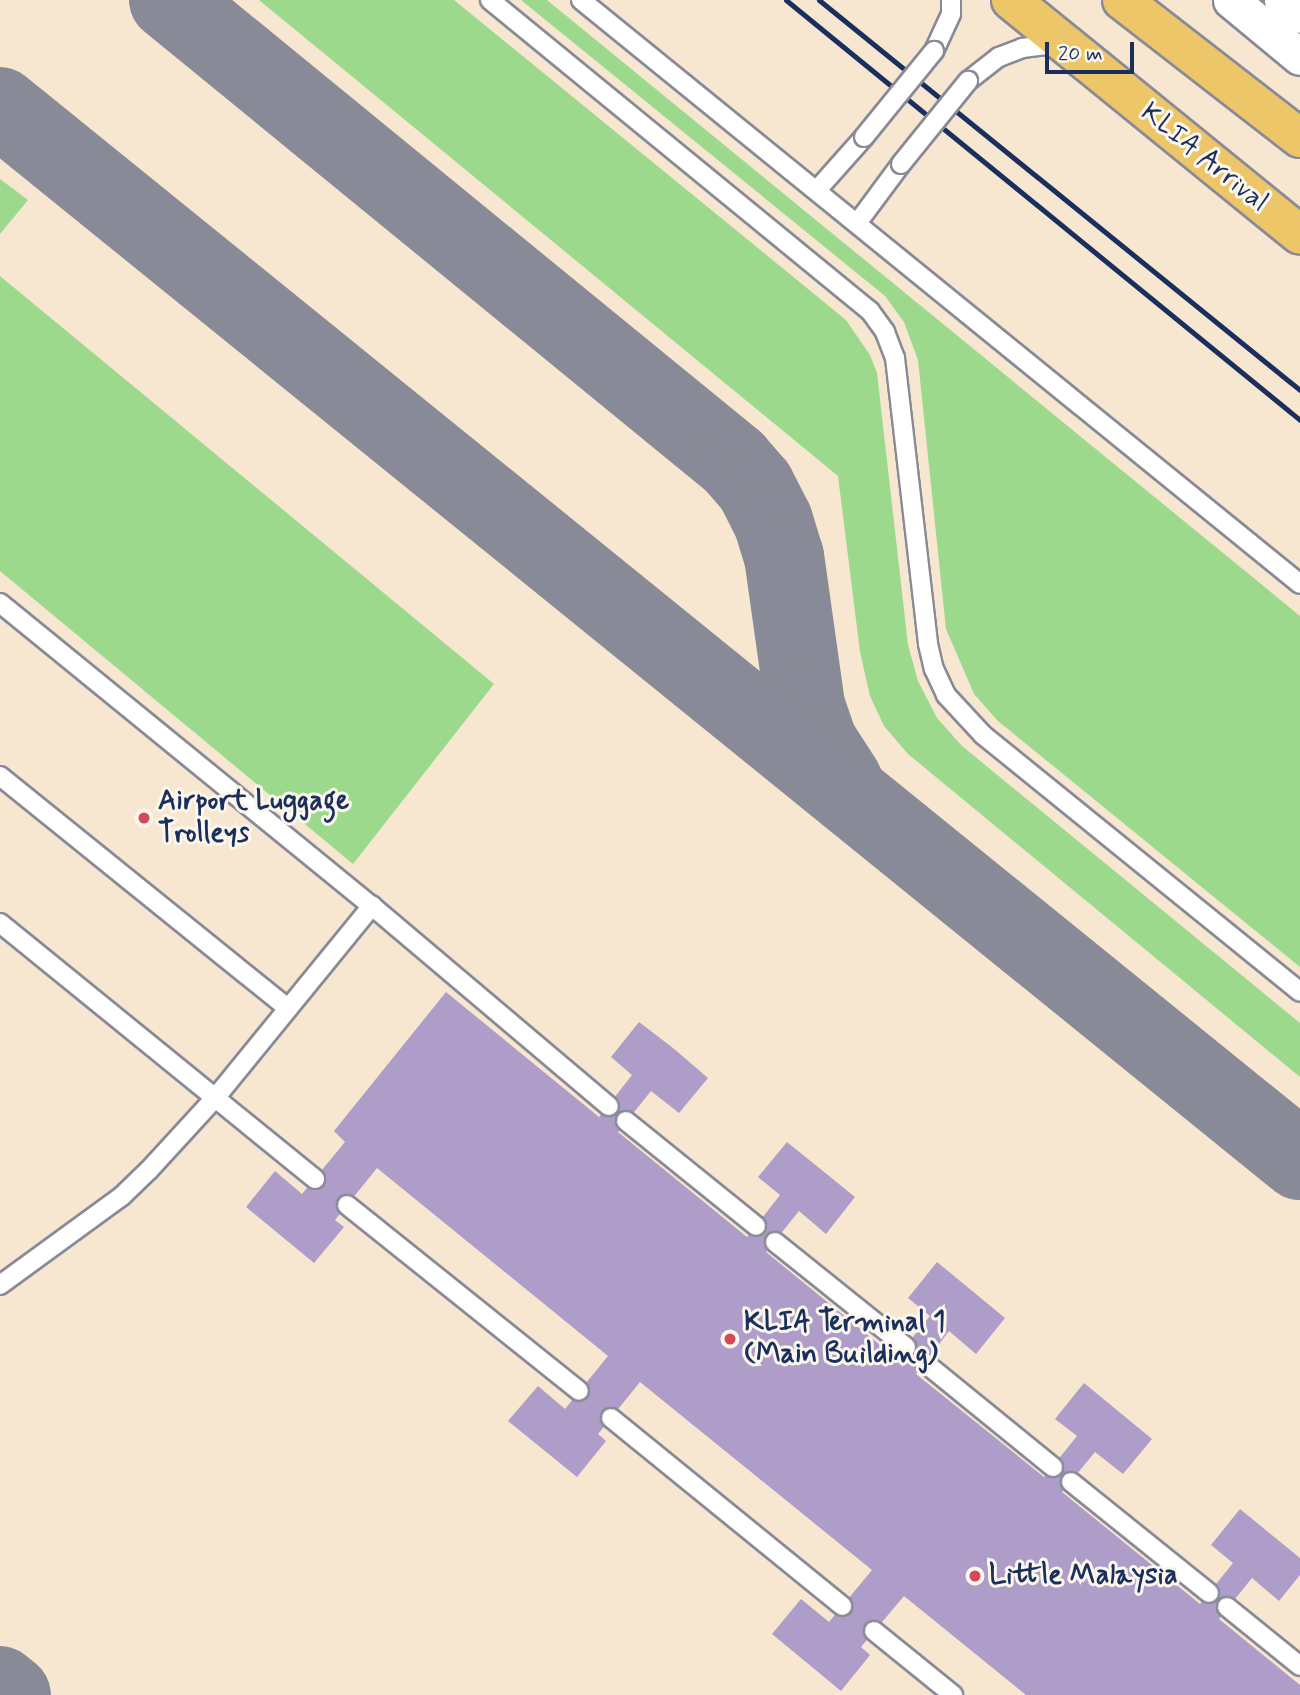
<!DOCTYPE html>
<html>
<head>
<meta charset="utf-8">
<style>
  body { margin:0 }
  #map { position:relative; width:1300px; height:1695px; overflow:hidden; background:#f7e6d0; font-family:Mynerve,sans-serif }
  div>[style] { position:absolute }
  [style*='--x'] { left:calc(var(--x)*1px); top:calc(var(--y)*1px); width:calc(var(--w)*1px); rotate:calc(var(--a)*1deg) }
  .green>* { inset:0; background:#9cd98d }
  .taxiway>* { height:80px; margin:-40px; padding:0 40px; transform-origin:40px; border-radius:40px; background:#898a97 }
  .building>* { inset:0; background:#af9dc9 }
  .roads { filter:drop-shadow(2px 0 #898a97) drop-shadow(-2px 0 #898a97) drop-shadow(0 2px #898a97) drop-shadow(0 -2px #898a97) }
  .lane>* { height:18px; margin:-9px; padding:0 9px; transform-origin:9px; border-radius:9px; background:#fff }
  .street>* { height:35px; margin:-17.5px; padding:0 17.5px; transform-origin:17.5px; border-radius:17.5px; background:#fff }
  .primary>* { height:38px; margin:-19px; padding:0 19px; transform-origin:19px; border-radius:19px; background:#ecc669 }
  .rail>* { height:5px; margin:-2.5px; padding:0 2.5px; transform-origin:2.5px; border-radius:2.5px; background:#1b2f5e }
  .bridges { filter:drop-shadow(2px 0 #898a97) drop-shadow(-2px 0 #898a97) drop-shadow(0 2px #898a97) drop-shadow(0 -2px #898a97) }
  .lane-bridge>* { height:18px; margin:-9px; padding:0 9px; transform-origin:9px; border-radius:9px; background:#fff }
  .dots>* { width:19px; height:19px; translate:-50% -50%; box-sizing:border-box; border:4px solid #fbf7ec; border-radius:50% }
  span { translate:-50% -50%; white-space:nowrap; text-align:center; line-height:1.15; -webkit-text-stroke:6px #fbf7ec; paint-order:stroke }
  .street-label { font-size:28px; color:#1b2f5e }
  .poi-label { font-size:28px; color:#1b2f5e; font-weight:700 }
  .left { translate:0 -50%; text-align:left }
  .scale { position:absolute; left:1045px; top:42px; width:89px; height:32px; box-sizing:border-box; border:4px solid #1b2f5e; border-top:0; padding-left:9px; font-size:21px; line-height:24px; white-space:nowrap; color:#1b2f5e; -webkit-text-stroke:5px #fbf7ec; paint-order:stroke }
</style>
</head>
<body>
<div id="map">
  <div class="green">
    <i style="clip-path:polygon(259px 0,454px 0,846px 320px,870px 355px,877px 373px,908px 645px,918px 681px,937px 718px,962px 746px,1300px 1023px,1300px 1077px,908px 754px,884px 726px,870px 696px,860px 652px,838px 476px)"></i>
    <i style="clip-path:polygon(521px 0,547px 0,1300px 616px,1300px 967px,998px 721px,974px 694px,946px 629px,918px 360px,904px 322px,885px 296px)"></i>
    <i style="clip-path:polygon(0 179px,28px 200px,0 234px)"></i>
    <i style="clip-path:polygon(0 276px,494px 684px,353px 864px,0 571px)"></i>
  </div>
  <div class="taxiway">
    <i style="--x:169;--y:0;--w:730;--a:39.27"></i>
    <i style="--x:734;--y:462;--w:32;--a:49"></i>
    <i style="--x:755;--y:486;--w:39;--a:63"></i>
    <i style="--x:773;--y:521;--w:37;--a:73"></i>
    <i style="--x:784;--y:556;--w:151;--a:82"></i>
    <i style="--x:805;--y:706;--w:39;--a:71"></i>
    <i style="--x:818;--y:743;--w:46;--a:57.3"></i>
    <i style="--x:0;--y:107;--w:1673;--a:39.01"></i>
    <i style="--x:0;--y:1686;--w:14;--a:39"></i>
  </div>
  <div class="building">
    <i style="clip-path:polygon(446px 992px,599px 1117px,632px 1075px,611px 1057px,639px 1022px,673px 1048px,708px 1078px,679px 1113px,651px 1091px,618px 1132px,747px 1237px,780px 1195px,758px 1177px,787px 1142px,855px 1197px,826px 1234px,799px 1211px,766px 1252px,896px 1358px,930px 1316px,908px 1298px,937px 1262px,1005px 1318px,976px 1354px,949px 1331px,916px 1374px,1044px 1477px,1077px 1436px,1055px 1419px,1084px 1383px,1152px 1439px,1123px 1474px,1095px 1452px,1062px 1492px,1200px 1604px,1233px 1563px,1211px 1545px,1240px 1509px,1300px 1558px,1300px 1575px,1279px 1601px,1252px 1578px,1219px 1619px,1300px 1685px,1300px 1695px,1026px 1695px,904px 1596px,861px 1647px,870px 1655px,841px 1691px,772px 1634px,801px 1599px,829px 1622px,872px 1570px,640px 1382px,598px 1434px,606px 1441px,577px 1477px,508px 1421px,538px 1386px,565px 1409px,608px 1356px,377px 1168px,335px 1220px,344px 1227px,314px 1263px,246px 1207px,275px 1171px,302px 1194px,345px 1142px,334px 1131px)"></i>
  </div>
  <div class="roads">
    <div class="lane">
      <i style="--x:490;--y:0;--w:491;--a:39.3"></i>
      <i style="--x:870;--y:311;--w:26;--a:54"></i>
      <i style="--x:885;--y:332;--w:28;--a:69"></i>
      <i style="--x:895;--y:358;--w:288;--a:83.4"></i>
      <i style="--x:928;--y:644;--w:26;--a:77"></i>
      <i style="--x:934;--y:669;--w:29;--a:65"></i>
      <i style="--x:946;--y:695;--w:54;--a:47.2"></i>
      <i style="--x:983;--y:735;--w:408;--a:39"></i>
      <i style="--x:581;--y:0;--w:926;--a:39.08"></i>
      <i style="--x:934;--y:51;--w:41;--a:-65.3"></i>
      <i style="--x:951;--y:14;--w:14;--a:-90"></i>
      <i style="--x:968;--y:81;--w:39;--a:-38"></i>
      <i style="--x:999;--y:57;--w:25;--a:-21"></i>
      <i style="--x:1022;--y:48;--w:39;--a:-7"></i>
      <i style="--x:817;--y:190;--w:71;--a:-48.4"></i>
      <i style="--x:858;--y:222;--w:72;--a:-53.4"></i>
      <i style="--x:0;--y:603;--w:480;--a:39.2"></i>
      <i style="--x:372;--y:906;--w:310;--a:40.2"></i>
      <i style="--x:0;--y:776;--w:370;--a:38.9"></i>
      <i style="--x:0;--y:923;--w:406;--a:39.1"></i>
      <i style="--x:626;--y:1121;--w:167;--a:38.9"></i>
      <i style="--x:347;--y:1205;--w:297;--a:38.7"></i>
      <i style="--x:775;--y:1242;--w:168;--a:38.7"></i>
      <i style="--x:0;--y:1285;--w:151;--a:-36.1"></i>
      <i style="--x:122;--y:1196;--w:37;--a:-44"></i>
      <i style="--x:149;--y:1170;--w:99;--a:-47.5"></i>
      <i style="--x:216;--y:1097;--w:247;--a:-50.8"></i>
      <i style="--x:925;--y:1363;--w:165;--a:39.1"></i>
      <i style="--x:611;--y:1418;--w:298;--a:39.1"></i>
      <i style="--x:1071;--y:1482;--w:177;--a:38.8"></i>
      <i style="--x:1227;--y:1607;--w:94;--a:38.9"></i>
      <i style="--x:874;--y:1631;--w:102;--a:39"></i>
    </div>
    <div class="street">
      <i style="--x:1231;--y:0;--w:89;--a:39.6"></i>
      <i style="--x:1282;--y:0;--w:23;--a:40"></i>
    </div>
    <div class="primary">
      <i style="--x:1011;--y:0;--w:372;--a:39.1"></i>
      <i style="--x:1122;--y:0;--w:225;--a:37.8"></i>
    </div>
  </div>
  <div class="rail">
    <i style="--x:786;--y:0;--w:664;--a:39.25"></i>
    <i style="--x:819;--y:0;--w:619;--a:39.04"></i>
  </div>
  <div class="bridges">
    <div class="lane-bridge">
      <i style="--x:864;--y:137;--w:111;--a:-50.9"></i>
      <i style="--x:901;--y:164;--w:107;--a:-51.1"></i>
    </div>
  </div>
  <div class="dots">
    <i style="left:144px;top:818px;background:#d1495b"></i>
    <i style="left:730px;top:1339px;background:#d1495b"></i>
    <i style="left:975px;top:1576px;background:#d1495b"></i>
  </div>
  <div class="street-label">
    <span style="left:1204px;top:158px;rotate:39deg">KLIA Arrival</span>
  </div>
  <div class="poi-label">
    <span class="left" style="left:158px;top:818px">Airport Luggage<br>Trolleys</span>
    <span class="left" style="left:744px;top:1339px">KLIA Terminal 1<br>(Main Building)</span>
    <span class="left" style="left:989px;top:1576px">Little Malaysia</span>
  </div>
  <div class="scale">20 m</div>
</div>
</body>
</html>
